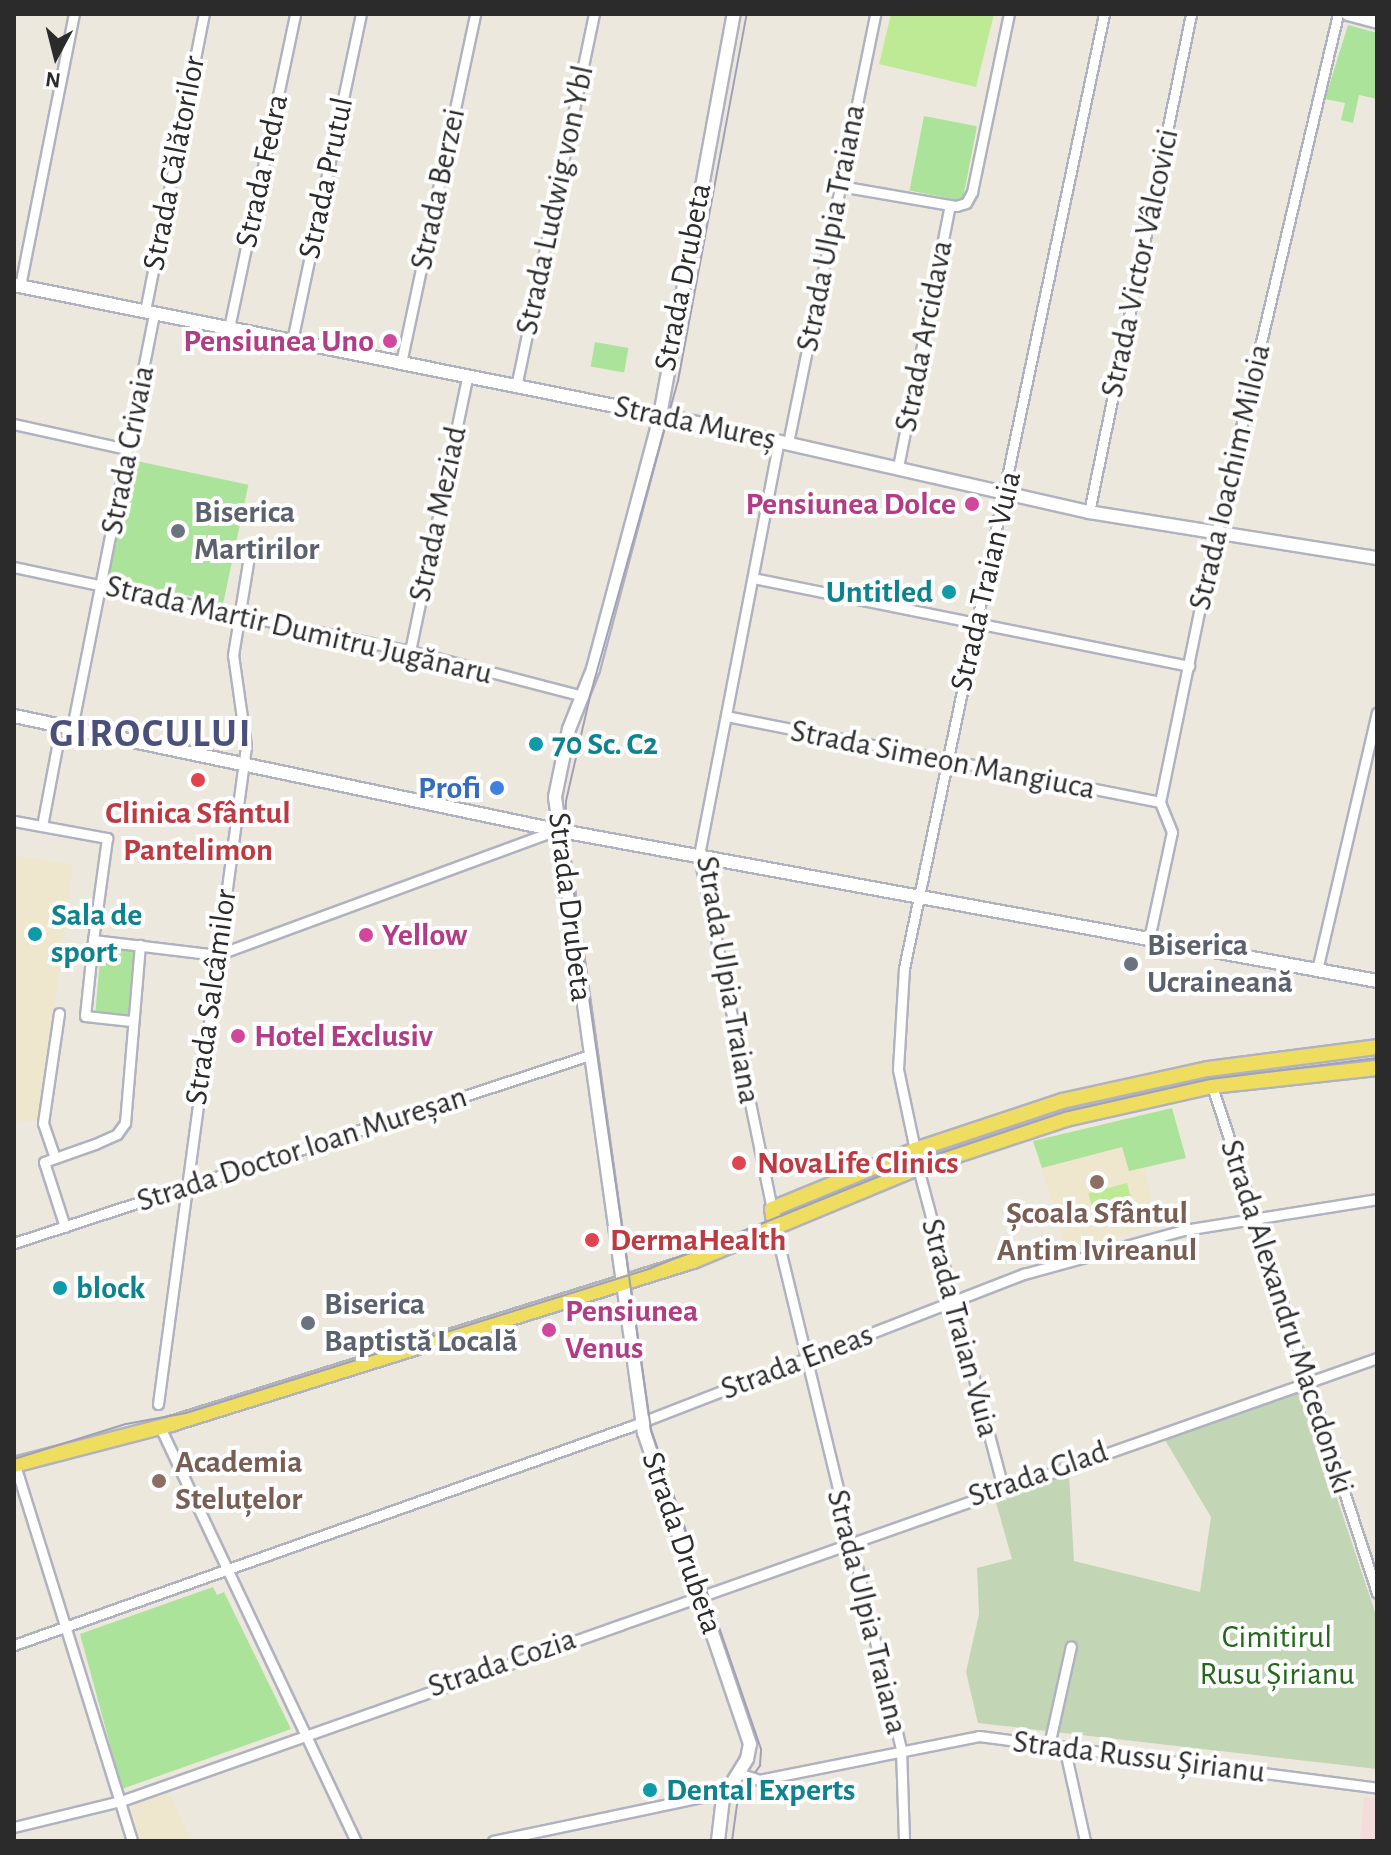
<!DOCTYPE html>
<html>
<head>
<meta charset="utf-8">
<style>
  body { margin:0 }
  #map { position:relative; width:1391px; height:1855px; overflow:hidden; background:#ede8dd; font-family:"Alegreya Sans",sans-serif }
  div>[style] { position:absolute }
  [style*='--x'] { left:calc(var(--x)*1px); top:calc(var(--y)*1px); width:calc(var(--w)*1px); rotate:calc(var(--a)*1deg) }
  .education>* { inset:0; background:#eee7cd }
  .medical>* { inset:0; background:#f3dcdb }
  .green>* { inset:0; background:#ace39a; transform-origin:0 0 }
  .cemetery>* { inset:0; background:#c2d6b5 }
  .pitch>* { inset:0; background:#beea96; transform-origin:0 0 }
  .roads { filter:drop-shadow(2px 0 #b1b2bf) drop-shadow(-2px 0 #b1b2bf) drop-shadow(0 2px #b1b2bf) drop-shadow(0 -2px #b1b2bf) }
  .street>* { height:9px; margin:-4.5px; padding:0 4.5px; transform-origin:4.5px; border-radius:4.5px; background:#fff }
  .secondary>* { height:12px; margin:-6px; padding:0 6px; transform-origin:6px; border-radius:6px; background:#fff }
  .primary>* { height:14px; margin:-7px; padding:0 7px; transform-origin:7px; border-radius:7px; background:#efdd60 }
  .tram>* { height:2px; margin:-1px; padding:0 1px; transform-origin:1px; border-radius:1px; background:#a0a1b5 }
  .dots>* { width:22px; height:22px; translate:-50% -50%; box-sizing:border-box; border:4px solid #fff; border-radius:50% }
  span { translate:-50% -50%; white-space:nowrap; text-align:center; line-height:1.15; -webkit-text-stroke:8px #fff; paint-order:stroke }
  .street-label { font-size:32px; color:#2b2b2b }
  .hotel-label { font-size:32px; color:#b23c85; font-weight:700 }
  .right { translate:-100% -50%; text-align:right }
  .left { translate:0 -50%; text-align:left }
  .worship-label { font-size:32px; color:#5b616d; font-weight:700 }
  .culture-label { font-size:32px; color:#0d838f; font-weight:700 }
  .shop-label { font-size:32px; color:#366cbe; font-weight:700 }
  .health-label { font-size:32px; color:#be3a42; font-weight:700 }
  .education-label { font-size:32px; color:#785e54; font-weight:700 }
  .park-label { font-size:32px; color:#23681b }
  .district-label { font-size:40px; color:#4b4f7c; font-weight:700; letter-spacing:2px }
  .frame { position:absolute; inset:0; border:16px solid #2b2b2b; pointer-events:none }
  .north { position:absolute; left:16px; top:16px; width:80px; height:80px; -webkit-text-stroke:6px #fff; paint-order:stroke; rotate:187deg; font-size:22px; font-weight:700; line-height:32px; text-align:center; color:#2b2b2b }
  .north::after { content:''; display:block; margin:auto; width:28px; height:36px; background:#2b2b2b; clip-path:polygon(50% 0,100% 100%,50% 72%,0 100%) }
</style>
</head>
<body>
<div id="map">
  <div class="education">
    <i style="clip-path:polygon(14px 855px,73px 865px,40px 1119px,26px 1122px,14px 1120px)"></i>
    <i style="clip-path:polygon(1172px 1108px,1186px 1158px,1144px 1168px,1158px 1225px,1067px 1250px,1033px 1141px)"></i>
    <i style="clip-path:polygon(169px 1791px,191px 1841px,138px 1841px,131px 1804px)"></i>
  </div>
  <div class="medical">
    <i style="clip-path:polygon(1364px 1797px,1377px 1799px,1377px 1841px,1360px 1841px)"></i>
  </div>
  <div class="green">
    <i style="clip-path:polygon(1348px 25px,1377px 33px,1377px 99px,1359px 95px,1353px 123px,1341px 120px,1345px 103px,1325px 99px)"></i>
    <i style="left:924px;top:116px;width:54px;height:76px;rotate:11deg"></i>
    <i style="left:595px;top:342px;width:34px;height:25px;rotate:10deg"></i>
    <i style="left:132px;top:460px;width:119px;height:121px;rotate:12deg"></i>
    <i style="left:101px;top:948px;width:33px;height:66px;rotate:5deg"></i>
    <i style="clip-path:polygon(1172px 1108px,1186px 1158px,1129px 1171px,1122px 1147px,1042px 1168px,1033px 1141px)"></i>
    <i style="clip-path:polygon(213px 1587px,217px 1595px,224px 1592px,291px 1729px,122px 1789px,80px 1634px)"></i>
  </div>
  <div class="cemetery">
    <i style="clip-path:polygon(1301px 1391px,1377px 1618px,1377px 1769px,978px 1723px,966px 1672px,979px 1614px,977px 1568px,1012px 1559px,995px 1499px,1069px 1473px,1074px 1561px,1200px 1592px,1211px 1517px,1165px 1440px)"></i>
  </div>
  <div class="pitch">
    <i style="clip-path:polygon(891px 14px,994px 14px,976px 87px,879px 64px)"></i>
    <i style="left:1127px;top:1183px;width:34px;height:40px;rotate:75deg"></i>
  </div>
  <div class="roads">
    <div class="street">
      <i style="--x:840;--y:186;--w:118;--a:9.8"></i>
      <i style="--x:956;--y:206;--w:10;--a:-17"></i>
      <i style="--x:966;--y:203;--w:13;--a:-61"></i>
      <i style="--x:972;--y:192;--w:182;--a:-78.3"></i>
      <i style="--x:20;--y:286;--w:277;--a:-78.8"></i>
      <i style="--x:145;--y:311;--w:303;--a:-78.8"></i>
      <i style="--x:229;--y:328;--w:321;--a:-78.1"></i>
      <i style="--x:292;--y:341;--w:334;--a:-78.1"></i>
      <i style="--x:401;--y:363;--w:357;--a:-78"></i>
      <i style="--x:516;--y:387;--w:381;--a:-78.2"></i>
      <i style="--x:14;--y:424;--w:116;--a:12.5"></i>
      <i style="--x:788;--y:443;--w:438;--a:-78.5"></i>
      <i style="--x:898;--y:467;--w:267;--a:-78.8"></i>
      <i style="--x:1089;--y:512;--w:508;--a:-78.42"></i>
      <i style="--x:14;--y:567;--w:405;--a:12"></i>
      <i style="--x:410;--y:651;--w:179;--a:14.6"></i>
      <i style="--x:753;--y:578;--w:445;--a:11.4"></i>
      <i style="--x:410;--y:651;--w:280;--a:-78.2"></i>
      <i style="--x:726;--y:716;--w:442;--a:11.2"></i>
      <i style="--x:72;--y:728;--w:423;--a:-78.8"></i>
      <i style="--x:14;--y:821;--w:95;--a:10.4"></i>
      <i style="--x:107;--y:838;--w:103;--a:97.8"></i>
      <i style="--x:42;--y:826;--w:86;--a:-79.3"></i>
      <i style="--x:1149;--y:939;--w:109;--a:-77.9"></i>
      <i style="--x:1172;--y:832;--w:32;--a:-112"></i>
      <i style="--x:1160;--y:802;--w:243;--a:-78.4"></i>
      <i style="--x:1209;--y:564;--w:565;--a:-76.8"></i>
      <i style="--x:1317;--y:970;--w:264;--a:-76.9"></i>
      <i style="--x:131;--y:1021;--w:46;--a:-173.8"></i>
      <i style="--x:85;--y:1016;--w:76;--a:-84"></i>
      <i style="--x:93;--y:940;--w:125;--a:6.9"></i>
      <i style="--x:217;--y:955;--w:361;--a:-20.2"></i>
      <i style="--x:1212;--y:1086;--w:533;--a:71.97"></i>
      <i style="--x:915;--y:1150;--w:83;--a:-101.9"></i>
      <i style="--x:898;--y:1069;--w:101;--a:-86.6"></i>
      <i style="--x:904;--y:968;--w:975;--a:-78.16"></i>
      <i style="--x:55;--y:1158;--w:37;--a:-109"></i>
      <i style="--x:43;--y:1123;--w:111;--a:-81.7"></i>
      <i style="--x:918;--y:1168;--w:330;--a:75.1"></i>
      <i style="--x:772;--y:1209;--w:361;--a:-101.7"></i>
      <i style="--x:699;--y:855;--w:422;--a:-79.1"></i>
      <i style="--x:65;--y:1227;--w:68;--a:-107.9"></i>
      <i style="--x:44;--y:1162;--w:54;--a:-19.4"></i>
      <i style="--x:95;--y:1144;--w:24;--a:-24"></i>
      <i style="--x:117;--y:1134;--w:14;--a:-54"></i>
      <i style="--x:125;--y:1123;--w:179;--a:-85.2"></i>
      <i style="--x:775;--y:1228;--w:536;--a:76.4"></i>
      <i style="--x:901;--y:1749;--w:92;--a:88.1"></i>
      <i style="--x:14;--y:1243;--w:606;--a:-18.08"></i>
      <i style="--x:158;--y:1404;--w:664;--a:-82.38"></i>
      <i style="--x:246;--y:746;--w:92;--a:-98.1"></i>
      <i style="--x:233;--y:655;--w:112;--a:-80.8"></i>
      <i style="--x:160;--y:1427;--w:458;--a:64.7"></i>
      <i style="--x:15;--y:1465;--w:394;--a:72.7"></i>
      <i style="--x:14;--y:1645;--w:652;--a:-19.52"></i>
      <i style="--x:629;--y:1427;--w:424;--a:-21.2"></i>
      <i style="--x:1024;--y:1274;--w:166;--a:-15.4"></i>
      <i style="--x:1184;--y:1230;--w:195;--a:-9.1"></i>
      <i style="--x:1049;--y:1745;--w:101;--a:-77.5"></i>
      <i style="--x:1064;--y:1746;--w:97;--a:77.5"></i>
      <i style="--x:738;--y:1773;--w:22;--a:18"></i>
      <i style="--x:759;--y:1780;--w:224;--a:-11.3"></i>
      <i style="--x:979;--y:1736;--w:401;--a:7.4"></i>
      <i style="--x:14;--y:1827;--w:110;--a:-13.7"></i>
      <i style="--x:121;--y:1801;--w:1332;--a:-19.43"></i>
      <i style="--x:493;--y:1841;--w:238;--a:-11.9"></i>
    </div>
    <div class="secondary">
      <i style="--x:1348;--y:14;--w:30;--a:15"></i>
      <i style="--x:14;--y:285;--w:674;--a:11.38"></i>
      <i style="--x:675;--y:418;--w:425;--a:12.8"></i>
      <i style="--x:1089;--y:512;--w:292;--a:9.1"></i>
      <i style="--x:14;--y:716;--w:554;--a:11.88"></i>
      <i style="--x:556;--y:830;--w:835;--a:10.42"></i>
      <i style="--x:718;--y:1841;--w:43;--a:-83.4"></i>
      <i style="--x:723;--y:1798;--w:46;--a:-58.4"></i>
      <i style="--x:747;--y:1759;--w:15;--a:-79"></i>
      <i style="--x:750;--y:1744;--w:329;--a:-108.8"></i>
      <i style="--x:644;--y:1433;--w:642;--a:-97.97"></i>
      <i style="--x:555;--y:797;--w:69;--a:-78.4"></i>
      <i style="--x:569;--y:729;--w:65;--a:-68.2"></i>
      <i style="--x:593;--y:669;--w:257;--a:-75.1"></i>
      <i style="--x:659;--y:421;--w:414;--a:-79.6"></i>
    </div>
    <div class="primary">
      <i style="--x:775;--y:1228;--w:19;--a:-99"></i>
      <i style="--x:772;--y:1209;--w:155;--a:-22.4"></i>
      <i style="--x:915;--y:1150;--w:155;--a:-18.4"></i>
      <i style="--x:1062;--y:1101;--w:149;--a:-12.4"></i>
      <i style="--x:1208;--y:1069;--w:170;--a:-7.4"></i>
      <i style="--x:14;--y:1465;--w:162;--a:-14.6"></i>
      <i style="--x:171;--y:1424;--w:547;--a:-17.34"></i>
      <i style="--x:693;--y:1261;--w:243;--a:-22.5"></i>
      <i style="--x:918;--y:1168;--w:156;--a:-18.3"></i>
      <i style="--x:1066;--y:1119;--w:150;--a:-12.7"></i>
      <i style="--x:1212;--y:1086;--w:166;--a:-6.2"></i>
    </div>
  </div>
  <div class="tram">
    <i style="--x:14;--y:1459;--w:117;--a:-17.4"></i>
    <i style="--x:126;--y:1424;--w:61;--a:-10.4"></i>
    <i style="--x:186;--y:1413;--w:487;--a:-17.3"></i>
    <i style="--x:651;--y:1268;--w:287;--a:-21.9"></i>
    <i style="--x:917;--y:1161;--w:155;--a:-18.4"></i>
    <i style="--x:1064;--y:1112;--w:151;--a:-12.7"></i>
    <i style="--x:1211;--y:1079;--w:167;--a:-7.2"></i>
    <i style="--x:732;--y:1841;--w:44;--a:-82.2"></i>
    <i style="--x:738;--y:1797;--w:39;--a:-55"></i>
    <i style="--x:760;--y:1765;--w:16;--a:-86"></i>
    <i style="--x:761;--y:1749;--w:338;--a:-109"></i>
    <i style="--x:651;--y:1429;--w:604;--a:-98.18"></i>
    <i style="--x:565;--y:831;--w:30;--a:-88"></i>
    <i style="--x:566;--y:801;--w:108;--a:-77.1"></i>
    <i style="--x:590;--y:696;--w:327;--a:-74.4"></i>
    <i style="--x:678;--y:381;--w:373;--a:-79.4"></i>
  </div>
  <div class="dots">
    <i style="left:390px;top:341px;background:#d1479c"></i>
    <i style="left:972px;top:504px;background:#d1479c"></i>
    <i style="left:178px;top:531px;background:#6b7280"></i>
    <i style="left:949px;top:592px;background:#0f9aa8"></i>
    <i style="left:536px;top:744px;background:#0f9aa8"></i>
    <i style="left:198px;top:780px;background:#e0444e"></i>
    <i style="left:497px;top:788px;background:#3f7fe0"></i>
    <i style="left:35px;top:934px;background:#0f9aa8"></i>
    <i style="left:366px;top:935px;background:#d1479c"></i>
    <i style="left:1131px;top:964px;background:#6b7280"></i>
    <i style="left:238px;top:1036px;background:#d1479c"></i>
    <i style="left:739px;top:1163px;background:#e0444e"></i>
    <i style="left:1097px;top:1182px;background:#8d6e63"></i>
    <i style="left:592px;top:1240px;background:#e0444e"></i>
    <i style="left:60px;top:1288px;background:#0f9aa8"></i>
    <i style="left:308px;top:1323px;background:#6b7280"></i>
    <i style="left:549px;top:1330px;background:#d1479c"></i>
    <i style="left:159px;top:1481px;background:#8d6e63"></i>
    <i style="left:650px;top:1790px;background:#0f9aa8"></i>
  </div>
  <div class="street-label">
    <span style="left:174px;top:163px;rotate:-79deg">Strada Călătorilor</span>
    <span style="left:262px;top:171px;rotate:-78deg">Strada Fedra</span>
    <span style="left:326px;top:178px;rotate:-78deg">Strada Prutul</span>
    <span style="left:438px;top:189px;rotate:-78deg">Strada Berzei</span>
    <span style="left:555px;top:200px;rotate:-78deg">Strada Ludwig von Ybl</span>
    <span style="left:831px;top:228px;rotate:-79deg">Strada Ulpia Traiana</span>
    <span style="left:1140px;top:263px;rotate:-78deg">Strada Victor Vâlcovici</span>
    <span style="left:683px;top:277px;rotate:-79deg">Strada Drubeta</span>
    <span style="left:924px;top:336px;rotate:-79deg">Strada Arcidava</span>
    <span style="left:695px;top:423px;rotate:12deg">Strada Mureș</span>
    <span style="left:128px;top:450px;rotate:-79deg">Strada Crivaia</span>
    <span style="left:1230px;top:477px;rotate:-77deg">Strada Ioachim Miloia</span>
    <span style="left:438px;top:514px;rotate:-78deg">Strada Meziad</span>
    <span style="left:986px;top:581px;rotate:-77deg">Strada Traian Vuia</span>
    <span style="left:299px;top:630px;rotate:13deg">Strada Martir Dumitru Jugănaru</span>
    <span style="left:943px;top:760px;rotate:11deg">Strada Simeon Mangiuca</span>
    <span style="left:570px;top:907px;rotate:83deg">Strada Drubeta</span>
    <span style="left:728px;top:980px;rotate:80deg">Strada Ulpia Traiana</span>
    <span style="left:211px;top:997px;rotate:-82deg">Strada Salcâmilor</span>
    <span style="left:302px;top:1149px;rotate:-18deg">Strada Doctor Ioan Mureșan</span>
    <span style="left:1287px;top:1317px;rotate:72deg">Strada Alexandru Macedonski</span>
    <span style="left:960px;top:1328px;rotate:75deg">Strada Traian Vuia</span>
    <span style="left:797px;top:1362px;rotate:-21deg">Strada Eneas</span>
    <span style="left:1038px;top:1474px;rotate:-19deg">Strada Glad</span>
    <span style="left:682px;top:1543px;rotate:71deg">Strada Drubeta</span>
    <span style="left:867px;top:1612px;rotate:76deg">Strada Ulpia Traiana</span>
    <span style="left:502px;top:1663px;rotate:-19deg">Strada Cozia</span>
    <span style="left:1139px;top:1757px;rotate:7deg">Strada Russu Șirianu</span>
  </div>
  <div class="hotel-label">
    <span class="right" style="left:374px;top:341px">Pensiunea Uno</span>
    <span class="right" style="left:956px;top:504px">Pensiunea Dolce</span>
    <span class="left" style="left:382px;top:935px">Yellow</span>
    <span class="left" style="left:254px;top:1036px">Hotel Exclusiv</span>
    <span class="left" style="left:565px;top:1330px">Pensiunea<br>Venus</span>
  </div>
  <div class="worship-label">
    <span class="left" style="left:194px;top:531px">Biserica<br>Martirilor</span>
    <span class="left" style="left:1147px;top:964px">Biserica<br>Ucraineană</span>
    <span class="left" style="left:324px;top:1323px">Biserica<br>Baptistă Locală</span>
  </div>
  <div class="culture-label">
    <span class="right" style="left:933px;top:592px">Untitled</span>
    <span class="left" style="left:552px;top:744px">70 Sc. C2</span>
    <span class="left" style="left:51px;top:934px">Sala de<br>sport</span>
    <span class="left" style="left:76px;top:1288px">block</span>
    <span class="left" style="left:666px;top:1790px">Dental Experts</span>
  </div>
  <div class="shop-label">
    <span class="right" style="left:481px;top:788px">Profi</span>
  </div>
  <div class="health-label">
    <span style="left:198px;top:832px">Clinica Sfântul<br>Pantelimon</span>
    <span class="left" style="left:757px;top:1163px">NovaLife Clinics</span>
    <span class="left" style="left:610px;top:1240px">DermaHealth</span>
  </div>
  <div class="education-label">
    <span style="left:1097px;top:1232px">Școala Sfântul<br>Antim Ivireanul</span>
    <span class="left" style="left:175px;top:1481px">Academia<br>Steluțelor</span>
  </div>
  <div class="park-label">
    <span style="left:1277px;top:1656px">Cimitirul<br>Rusu Șirianu</span>
  </div>
  <div class="district-label">
    <span style="left:151px;top:734px">GIROCULUI</span>
  </div>
  <div class="frame"></div>
  <div class="north">N</div>
</div>
</body>
</html>
